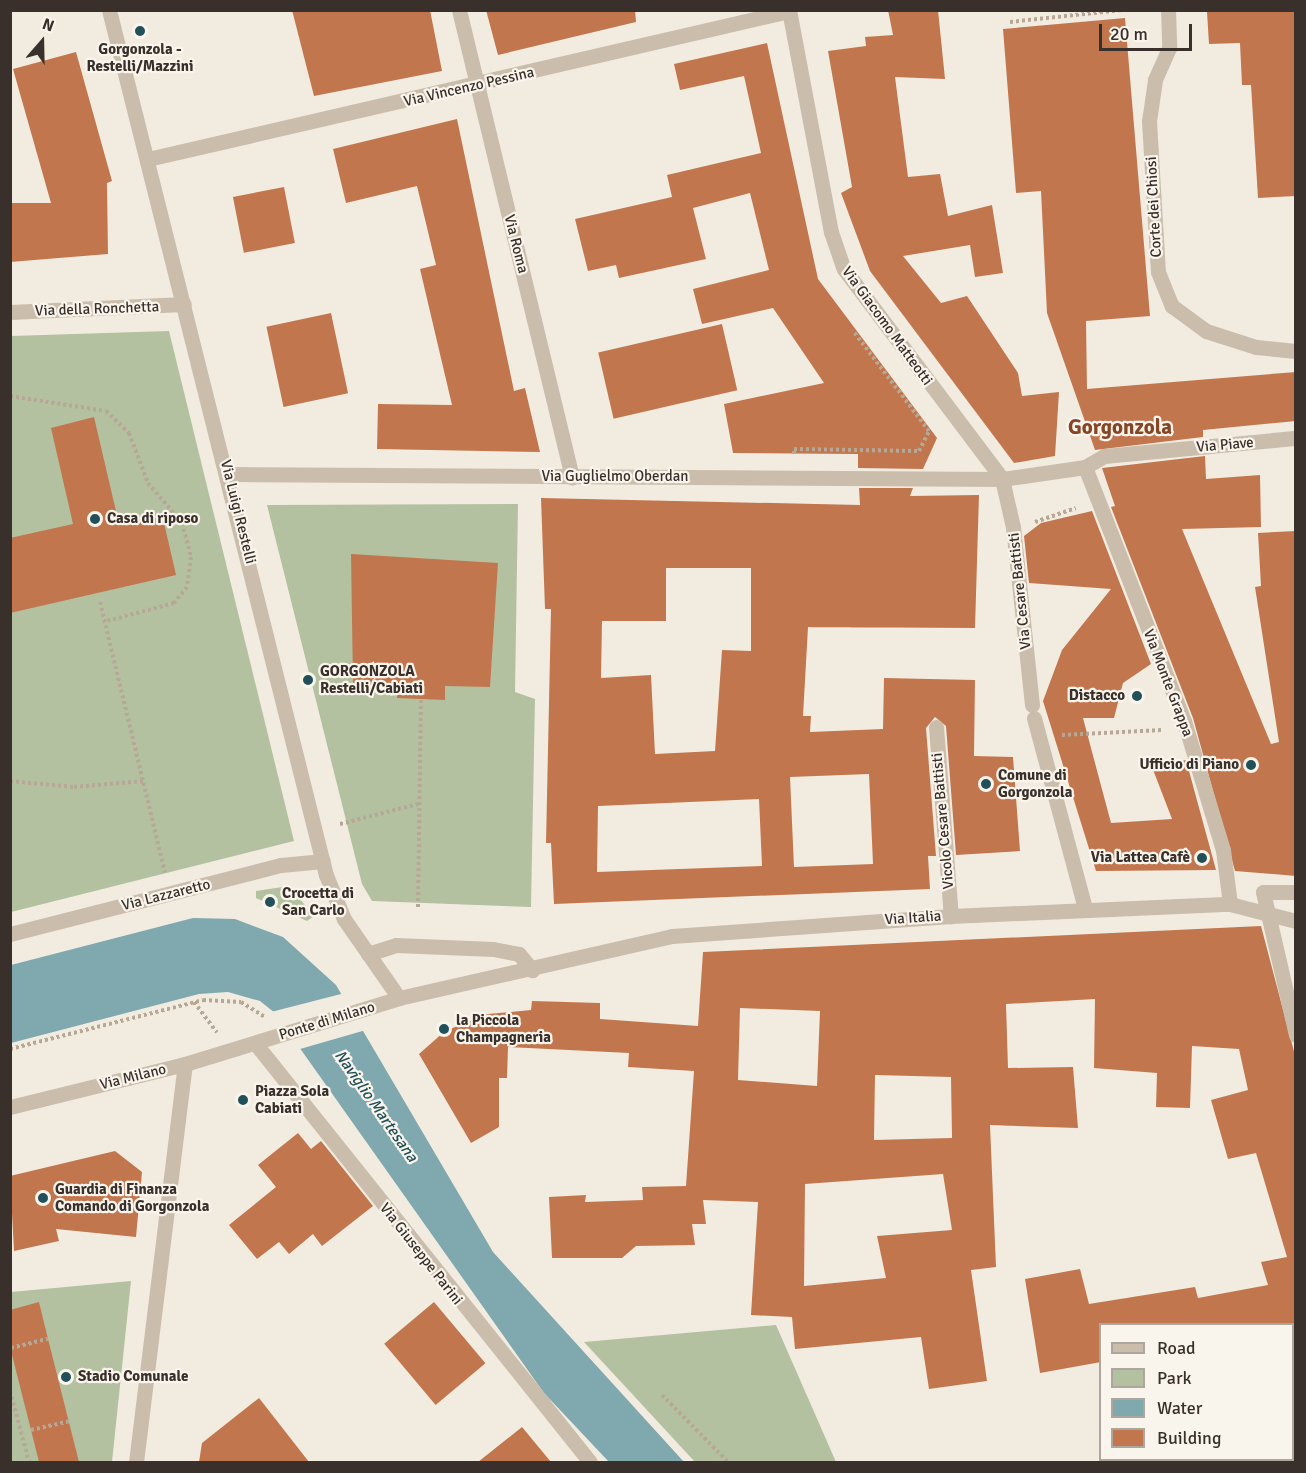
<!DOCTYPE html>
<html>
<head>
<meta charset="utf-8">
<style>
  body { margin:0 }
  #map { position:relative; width:1306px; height:1473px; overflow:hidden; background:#f2ece0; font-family:Signika,sans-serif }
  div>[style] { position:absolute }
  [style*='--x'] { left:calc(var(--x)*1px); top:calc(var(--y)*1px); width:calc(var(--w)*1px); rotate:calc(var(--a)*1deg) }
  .green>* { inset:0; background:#b3c1a0 }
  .water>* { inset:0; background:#7fa8af }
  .pier>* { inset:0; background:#f2ece0 }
  .building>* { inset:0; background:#c2764e; transform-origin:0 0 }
  .path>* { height:4px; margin-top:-2px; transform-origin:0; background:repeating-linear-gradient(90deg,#b6a796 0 3px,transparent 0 6px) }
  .minor>* { height:15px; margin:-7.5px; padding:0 7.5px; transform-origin:7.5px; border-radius:7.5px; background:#cbbdac }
  .dots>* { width:16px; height:16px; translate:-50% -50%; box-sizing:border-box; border:3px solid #faf5ec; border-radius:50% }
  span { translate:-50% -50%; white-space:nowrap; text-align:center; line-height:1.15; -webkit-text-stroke:4.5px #faf5ec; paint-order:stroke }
  .poi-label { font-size:15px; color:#39302b; font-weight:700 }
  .left { translate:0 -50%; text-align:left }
  .right { translate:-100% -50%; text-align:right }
  .street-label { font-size:15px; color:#39302b }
  .water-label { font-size:16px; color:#215059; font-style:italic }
  .district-label { font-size:21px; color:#864626; font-weight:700 }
  .frame { position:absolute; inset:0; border:12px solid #39302b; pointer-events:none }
  .legend { position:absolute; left:1099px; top:1323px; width:195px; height:138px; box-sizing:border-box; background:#faf5ec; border:2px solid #ada69f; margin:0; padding:8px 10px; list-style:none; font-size:18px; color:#39302b }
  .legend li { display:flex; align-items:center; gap:12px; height:30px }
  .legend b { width:30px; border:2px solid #ada69f }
  .north { position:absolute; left:12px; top:12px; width:60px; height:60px; -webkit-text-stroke:4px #faf5ec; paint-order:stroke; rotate:20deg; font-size:16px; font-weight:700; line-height:24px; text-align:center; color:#39302b }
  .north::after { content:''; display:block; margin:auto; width:21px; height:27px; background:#39302b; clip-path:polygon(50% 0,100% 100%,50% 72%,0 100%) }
  .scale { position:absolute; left:1099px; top:24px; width:93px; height:27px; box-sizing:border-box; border:3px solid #39302b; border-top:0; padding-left:8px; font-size:18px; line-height:21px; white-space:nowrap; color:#39302b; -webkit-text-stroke:4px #faf5ec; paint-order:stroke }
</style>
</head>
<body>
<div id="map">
  <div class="green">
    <i style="clip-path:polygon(169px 331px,294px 841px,11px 912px,11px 336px)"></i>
    <i style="clip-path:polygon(518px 504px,515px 692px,535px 699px,531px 907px,372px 901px,362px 884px,267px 505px)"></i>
    <i style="clip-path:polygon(289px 886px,314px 916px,307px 921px,256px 898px,256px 891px)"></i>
    <i style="clip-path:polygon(131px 1281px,112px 1462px,11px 1462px,11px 1292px)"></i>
    <i style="clip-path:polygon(776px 1325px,836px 1462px,695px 1462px,584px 1342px)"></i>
  </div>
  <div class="water">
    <i style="clip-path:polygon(193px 918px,235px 919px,283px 937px,336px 985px,493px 1252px,684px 1462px,609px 1462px,544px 1393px,275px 1013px,260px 1001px,228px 992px,199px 994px,11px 1043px,11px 965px)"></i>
  </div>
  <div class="pier">
    <i style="clip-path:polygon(345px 993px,366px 1030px,300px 1049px,271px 1012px)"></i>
  </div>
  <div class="building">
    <i style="clip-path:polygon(292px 10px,430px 10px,442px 71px,314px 96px)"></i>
    <i style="clip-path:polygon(486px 10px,635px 10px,636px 22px,498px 55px)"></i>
    <i style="clip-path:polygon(888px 10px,938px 10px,945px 79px,895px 77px,908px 177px,940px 174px,948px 216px,992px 205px,1003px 273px,975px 277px,970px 245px,903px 256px,941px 303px,967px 296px,1018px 373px,1022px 396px,1059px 392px,1055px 456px,1014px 463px,870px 271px,841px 193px,852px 187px,828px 51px,866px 46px,865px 37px,893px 35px)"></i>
    <i style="clip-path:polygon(1296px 10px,1296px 196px,1258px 198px,1251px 85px,1242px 85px,1240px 43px,1209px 44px,1207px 12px)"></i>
    <i style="clip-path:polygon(1125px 18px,1150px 316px,1086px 321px,1087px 389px,1296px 372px,1296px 421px,1203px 430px,1203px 437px,1095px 450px,1047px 313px,1041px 191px,1016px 193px,1003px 29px)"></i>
    <i style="clip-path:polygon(767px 43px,818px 279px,937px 438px,923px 469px,858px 468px,858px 454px,733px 453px,724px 404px,824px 383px,773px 308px,702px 324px,693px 289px,769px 270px,750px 193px,693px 208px,706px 259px,619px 278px,616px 265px,588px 271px,575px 219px,672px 197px,667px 175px,761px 153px,744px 76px,680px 90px,674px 64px)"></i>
    <i style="clip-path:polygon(76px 52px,112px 181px,107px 183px,108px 254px,10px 262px,10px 203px,51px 203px,13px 69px)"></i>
    <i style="clip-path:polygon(457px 119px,514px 391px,525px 388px,540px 452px,377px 449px,378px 404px,452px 405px,420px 269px,436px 265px,417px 186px,346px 203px,333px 149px)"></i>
    <i style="left:284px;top:187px;width:57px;height:52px;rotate:79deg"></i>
    <i style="left:331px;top:313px;width:82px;height:66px;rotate:78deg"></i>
    <i style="left:722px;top:324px;width:68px;height:127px;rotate:77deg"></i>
    <i style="clip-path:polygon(94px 417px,119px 524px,162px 514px,176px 575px,10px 613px,10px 538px,73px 524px,51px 428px)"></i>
    <i style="clip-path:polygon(1205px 456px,1206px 479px,1260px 475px,1261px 527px,1182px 529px,1271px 744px,1279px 742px,1255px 587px,1261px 586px,1258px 533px,1296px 531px,1296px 876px,1235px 871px,1193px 718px,1111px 507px,1115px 506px,1102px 468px)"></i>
    <i style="clip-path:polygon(evenodd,859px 488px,913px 488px,910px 496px,979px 495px,975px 628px,808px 627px,803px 716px,811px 716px,810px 732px,883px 729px,884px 678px,975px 680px,974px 756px,1013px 757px,1020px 851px,956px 855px,946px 726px,935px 717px,926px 728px,936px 856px,928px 856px,930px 889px,554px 904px,551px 843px,546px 843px,551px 609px,545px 609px,541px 498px,860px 505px,859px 488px,666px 568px,751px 568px,751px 651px,722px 650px,715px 751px,655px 754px,651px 675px,601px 678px,602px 621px,666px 621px,666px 568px,859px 488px,869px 774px,873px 864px,794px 867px,790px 777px,869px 774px,859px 488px,759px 799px,762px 866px,597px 872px,598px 806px,759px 799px)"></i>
    <i style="clip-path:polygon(1092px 511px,1151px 664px,1123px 683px,1114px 718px,1083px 718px,1111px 823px,1172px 819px,1152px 767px,1186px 760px,1216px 870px,1096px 871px,1043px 701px,1062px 650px,1111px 589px,1029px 583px,1024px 536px,1041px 523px)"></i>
    <i style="clip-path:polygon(351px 554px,498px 563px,490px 687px,445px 686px,445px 700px,397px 698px,398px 685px,353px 684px)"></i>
    <i style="clip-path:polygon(evenodd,1261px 926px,1296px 1059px,1296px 1324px,1101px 1324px,1101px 1362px,1040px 1373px,1025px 1279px,1080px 1269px,1089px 1304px,1195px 1287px,1198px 1298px,1268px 1285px,1261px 1262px,1287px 1257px,1256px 1153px,1228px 1159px,1211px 1100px,1248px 1090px,1239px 1049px,1192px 1046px,1190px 1108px,1156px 1107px,1157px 1073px,1094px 1068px,1095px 999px,1006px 1004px,1008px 1068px,1073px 1067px,1078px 1128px,990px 1125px,996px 1267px,971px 1270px,987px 1381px,929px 1389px,921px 1337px,795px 1349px,792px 1317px,751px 1315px,758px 1202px,703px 1200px,706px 1224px,692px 1224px,695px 1245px,636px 1246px,622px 1258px,552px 1258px,549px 1197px,586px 1195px,585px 1202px,643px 1200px,642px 1187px,686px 1186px,694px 1071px,628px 1067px,629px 1053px,508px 1047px,507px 1078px,499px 1078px,499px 1127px,471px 1143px,419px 1054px,445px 1031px,488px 1014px,531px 1010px,532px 1001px,600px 1003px,600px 1019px,698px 1026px,703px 952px,1261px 926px,740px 1008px,820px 1011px,817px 1086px,738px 1080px,740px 1008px,1261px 926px,875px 1075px,951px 1077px,952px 1138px,874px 1140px,875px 1075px,1261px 926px,943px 1174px,952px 1230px,877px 1236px,886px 1278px,804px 1286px,805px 1184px,943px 1174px)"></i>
    <i style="clip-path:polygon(298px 1133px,311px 1149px,321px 1141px,373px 1206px,322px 1246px,313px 1234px,289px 1254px,279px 1242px,257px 1259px,229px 1225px,276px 1187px,258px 1165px)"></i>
    <i style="clip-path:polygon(115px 1151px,142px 1172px,136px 1237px,56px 1229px,59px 1241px,14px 1251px,10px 1176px)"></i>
    <i style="clip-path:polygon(39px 1302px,48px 1339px,79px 1462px,39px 1462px,31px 1430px,10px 1347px,10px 1310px)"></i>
    <i style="left:434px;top:1302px;width:80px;height:65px;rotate:50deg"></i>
    <i style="clip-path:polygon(259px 1398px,309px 1462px,199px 1462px,202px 1443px)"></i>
    <i style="clip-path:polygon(522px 1427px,551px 1462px,478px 1462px)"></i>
  </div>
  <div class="path">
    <i style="--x:1010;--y:22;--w:113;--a:-6.1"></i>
    <i style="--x:10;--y:396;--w:97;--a:8.9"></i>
    <i style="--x:106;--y:411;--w:32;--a:44"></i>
    <i style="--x:129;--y:433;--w:53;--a:69.2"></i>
    <i style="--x:148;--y:483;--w:52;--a:49.6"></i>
    <i style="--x:182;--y:523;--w:35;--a:75"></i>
    <i style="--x:191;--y:557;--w:30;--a:98"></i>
    <i style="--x:187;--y:587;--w:21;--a:129"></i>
    <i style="--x:174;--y:603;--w:69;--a:165"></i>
    <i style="--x:794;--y:454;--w:5;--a:-90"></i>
    <i style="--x:794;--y:449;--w:125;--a:0.9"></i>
    <i style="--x:919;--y:451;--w:22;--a:-63"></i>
    <i style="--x:929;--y:431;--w:126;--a:-127.2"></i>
    <i style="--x:1035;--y:522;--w:43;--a:-18.9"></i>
    <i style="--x:100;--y:602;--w:278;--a:76.5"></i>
    <i style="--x:10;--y:715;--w:25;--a:90"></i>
    <i style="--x:1062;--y:735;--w:100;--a:-2.9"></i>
    <i style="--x:10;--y:781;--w:64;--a:5.4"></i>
    <i style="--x:74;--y:787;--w:70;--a:-4.9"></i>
    <i style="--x:340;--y:824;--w:81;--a:-14.4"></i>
    <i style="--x:418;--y:907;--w:208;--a:-89.2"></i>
    <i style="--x:194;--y:1002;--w:38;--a:53"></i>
    <i style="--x:10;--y:1049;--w:199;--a:-14.2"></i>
    <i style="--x:203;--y:1000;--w:38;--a:3"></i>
    <i style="--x:241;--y:1002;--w:28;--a:32"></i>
    <i style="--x:11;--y:1348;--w:38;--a:-14"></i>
    <i style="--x:10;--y:1391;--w:73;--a:75"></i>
    <i style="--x:662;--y:1395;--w:94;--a:45.4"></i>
    <i style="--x:31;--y:1430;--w:39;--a:-13"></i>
  </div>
  <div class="minor">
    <i style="--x:109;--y:10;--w:892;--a:75.92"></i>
    <i style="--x:326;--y:875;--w:48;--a:67.8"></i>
    <i style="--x:344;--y:919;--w:96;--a:55.2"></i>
    <i style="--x:459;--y:10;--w:481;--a:76.4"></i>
    <i style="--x:789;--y:10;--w:226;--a:79.3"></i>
    <i style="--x:831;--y:232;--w:39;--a:71"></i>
    <i style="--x:844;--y:269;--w:263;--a:53"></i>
    <i style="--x:1002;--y:479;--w:49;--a:77.1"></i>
    <i style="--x:1013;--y:527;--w:179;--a:83.9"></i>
    <i style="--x:1168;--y:10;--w:38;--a:88"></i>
    <i style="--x:1169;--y:48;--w:35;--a:114"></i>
    <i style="--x:1155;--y:80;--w:41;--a:98.3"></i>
    <i style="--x:1149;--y:121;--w:151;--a:86.6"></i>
    <i style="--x:1158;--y:272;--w:37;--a:68"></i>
    <i style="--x:1172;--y:306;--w:42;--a:36.3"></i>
    <i style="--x:1206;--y:331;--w:52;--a:17.7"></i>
    <i style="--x:1256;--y:347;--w:40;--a:5.7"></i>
    <i style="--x:148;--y:159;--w:658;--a:-13"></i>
    <i style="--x:10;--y:312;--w:174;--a:-2.6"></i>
    <i style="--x:1085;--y:467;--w:273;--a:68.7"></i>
    <i style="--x:1184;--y:721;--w:135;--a:73.2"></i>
    <i style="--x:1223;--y:850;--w:54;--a:82.6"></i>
    <i style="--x:228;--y:474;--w:774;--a:0.37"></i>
    <i style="--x:1002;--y:479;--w:84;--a:-8.2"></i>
    <i style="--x:1085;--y:467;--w:22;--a:-30"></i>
    <i style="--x:1104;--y:456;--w:193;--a:-5.4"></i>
    <i style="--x:1034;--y:718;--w:198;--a:75"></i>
    <i style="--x:936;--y:727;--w:190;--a:85.5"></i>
    <i style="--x:1296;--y:892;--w:33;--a:180"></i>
    <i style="--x:1263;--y:892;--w:147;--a:77"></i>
    <i style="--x:10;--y:934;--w:280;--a:-14.3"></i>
    <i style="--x:281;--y:865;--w:42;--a:-5.4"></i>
    <i style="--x:368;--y:954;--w:29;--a:-18"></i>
    <i style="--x:396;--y:945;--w:97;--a:2.4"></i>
    <i style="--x:493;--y:949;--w:26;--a:11"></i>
    <i style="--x:519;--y:954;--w:21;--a:51"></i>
    <i style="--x:255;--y:1043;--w:536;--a:51.36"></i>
    <i style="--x:10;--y:1107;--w:180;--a:-13.8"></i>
    <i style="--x:185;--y:1064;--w:224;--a:-17.1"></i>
    <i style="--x:399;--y:998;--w:280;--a:-12.8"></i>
    <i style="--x:672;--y:936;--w:280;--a:-4.1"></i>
    <i style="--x:951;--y:916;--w:279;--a:-2.5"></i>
    <i style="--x:1230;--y:904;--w:68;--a:14.4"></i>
    <i style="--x:136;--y:1462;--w:401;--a:-83"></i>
  </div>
  <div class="dots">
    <i style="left:140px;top:31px;background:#215059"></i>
    <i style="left:95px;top:519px;background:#215059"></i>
    <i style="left:308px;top:680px;background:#215059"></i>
    <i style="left:1137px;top:696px;background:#215059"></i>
    <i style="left:1251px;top:765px;background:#215059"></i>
    <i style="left:986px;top:784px;background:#215059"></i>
    <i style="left:1202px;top:858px;background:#215059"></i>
    <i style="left:270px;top:902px;background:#215059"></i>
    <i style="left:444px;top:1029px;background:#215059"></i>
    <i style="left:243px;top:1100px;background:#215059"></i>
    <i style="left:43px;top:1198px;background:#215059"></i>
    <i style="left:66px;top:1377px;background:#215059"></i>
  </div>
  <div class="poi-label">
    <span style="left:140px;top:58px">Gorgonzola -<br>Restelli/Mazzini</span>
    <span class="left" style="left:107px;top:519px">Casa di riposo</span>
    <span class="left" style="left:320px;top:680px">GORGONZOLA<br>Restelli/Cabiati</span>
    <span class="right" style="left:1125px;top:696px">Distacco</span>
    <span class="right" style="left:1239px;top:765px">Ufficio di Piano</span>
    <span class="left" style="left:998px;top:784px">Comune di<br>Gorgonzola</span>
    <span class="right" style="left:1190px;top:858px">Via Lattea Cafè</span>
    <span class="left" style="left:282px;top:902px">Crocetta di<br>San Carlo</span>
    <span class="left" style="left:456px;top:1029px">la Piccola<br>Champagneria</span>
    <span class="left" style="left:255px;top:1100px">Piazza Sola<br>Cabiati</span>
    <span class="left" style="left:55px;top:1198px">Guardia di Finanza<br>Comando di Gorgonzola</span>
    <span class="left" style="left:78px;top:1377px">Stadio Comunale</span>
  </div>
  <div class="street-label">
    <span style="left:469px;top:87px;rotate:-13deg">Via Vincenzo Pessina</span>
    <span style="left:1154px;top:207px;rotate:-93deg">Corte dei Chiosi</span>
    <span style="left:516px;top:244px;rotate:76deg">Via Roma</span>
    <span style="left:97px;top:309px;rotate:-2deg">Via della Ronchetta</span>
    <span style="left:887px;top:326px;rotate:54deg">Via Giacomo Matteotti</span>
    <span style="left:1225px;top:445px;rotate:-5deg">Via Piave</span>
    <span style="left:615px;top:477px">Via Guglielmo Oberdan</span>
    <span style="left:238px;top:512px;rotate:76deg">Via Luigi Restelli</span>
    <span style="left:1020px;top:591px;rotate:-96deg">Via Cesare Battisti</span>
    <span style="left:1168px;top:683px;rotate:69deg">Via Monte Grappa</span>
    <span style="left:943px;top:821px;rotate:-95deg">Vicolo Cesare Battisti</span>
    <span style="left:166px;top:895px;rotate:-14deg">Via Lazzaretto</span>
    <span style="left:913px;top:918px;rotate:-4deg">Via Italia</span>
    <span style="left:327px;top:1021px;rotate:-17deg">Ponte di Milano</span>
    <span style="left:133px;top:1077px;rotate:-14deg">Via Milano</span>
    <span style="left:421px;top:1254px;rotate:52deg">Via Giuseppe Parini</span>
  </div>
  <div class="water-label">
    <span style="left:376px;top:1106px;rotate:55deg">Naviglio Martesana</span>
  </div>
  <div class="district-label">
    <span style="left:1120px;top:427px">Gorgonzola</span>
  </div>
  <div class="frame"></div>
  <ul class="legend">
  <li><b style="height:8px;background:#cbbdac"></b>Road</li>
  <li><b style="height:16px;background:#b3c1a0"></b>Park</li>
  <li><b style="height:16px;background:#7fa8af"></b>Water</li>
  <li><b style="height:16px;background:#c2764e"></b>Building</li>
  </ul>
  <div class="north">N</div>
  <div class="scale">20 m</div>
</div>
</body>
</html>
